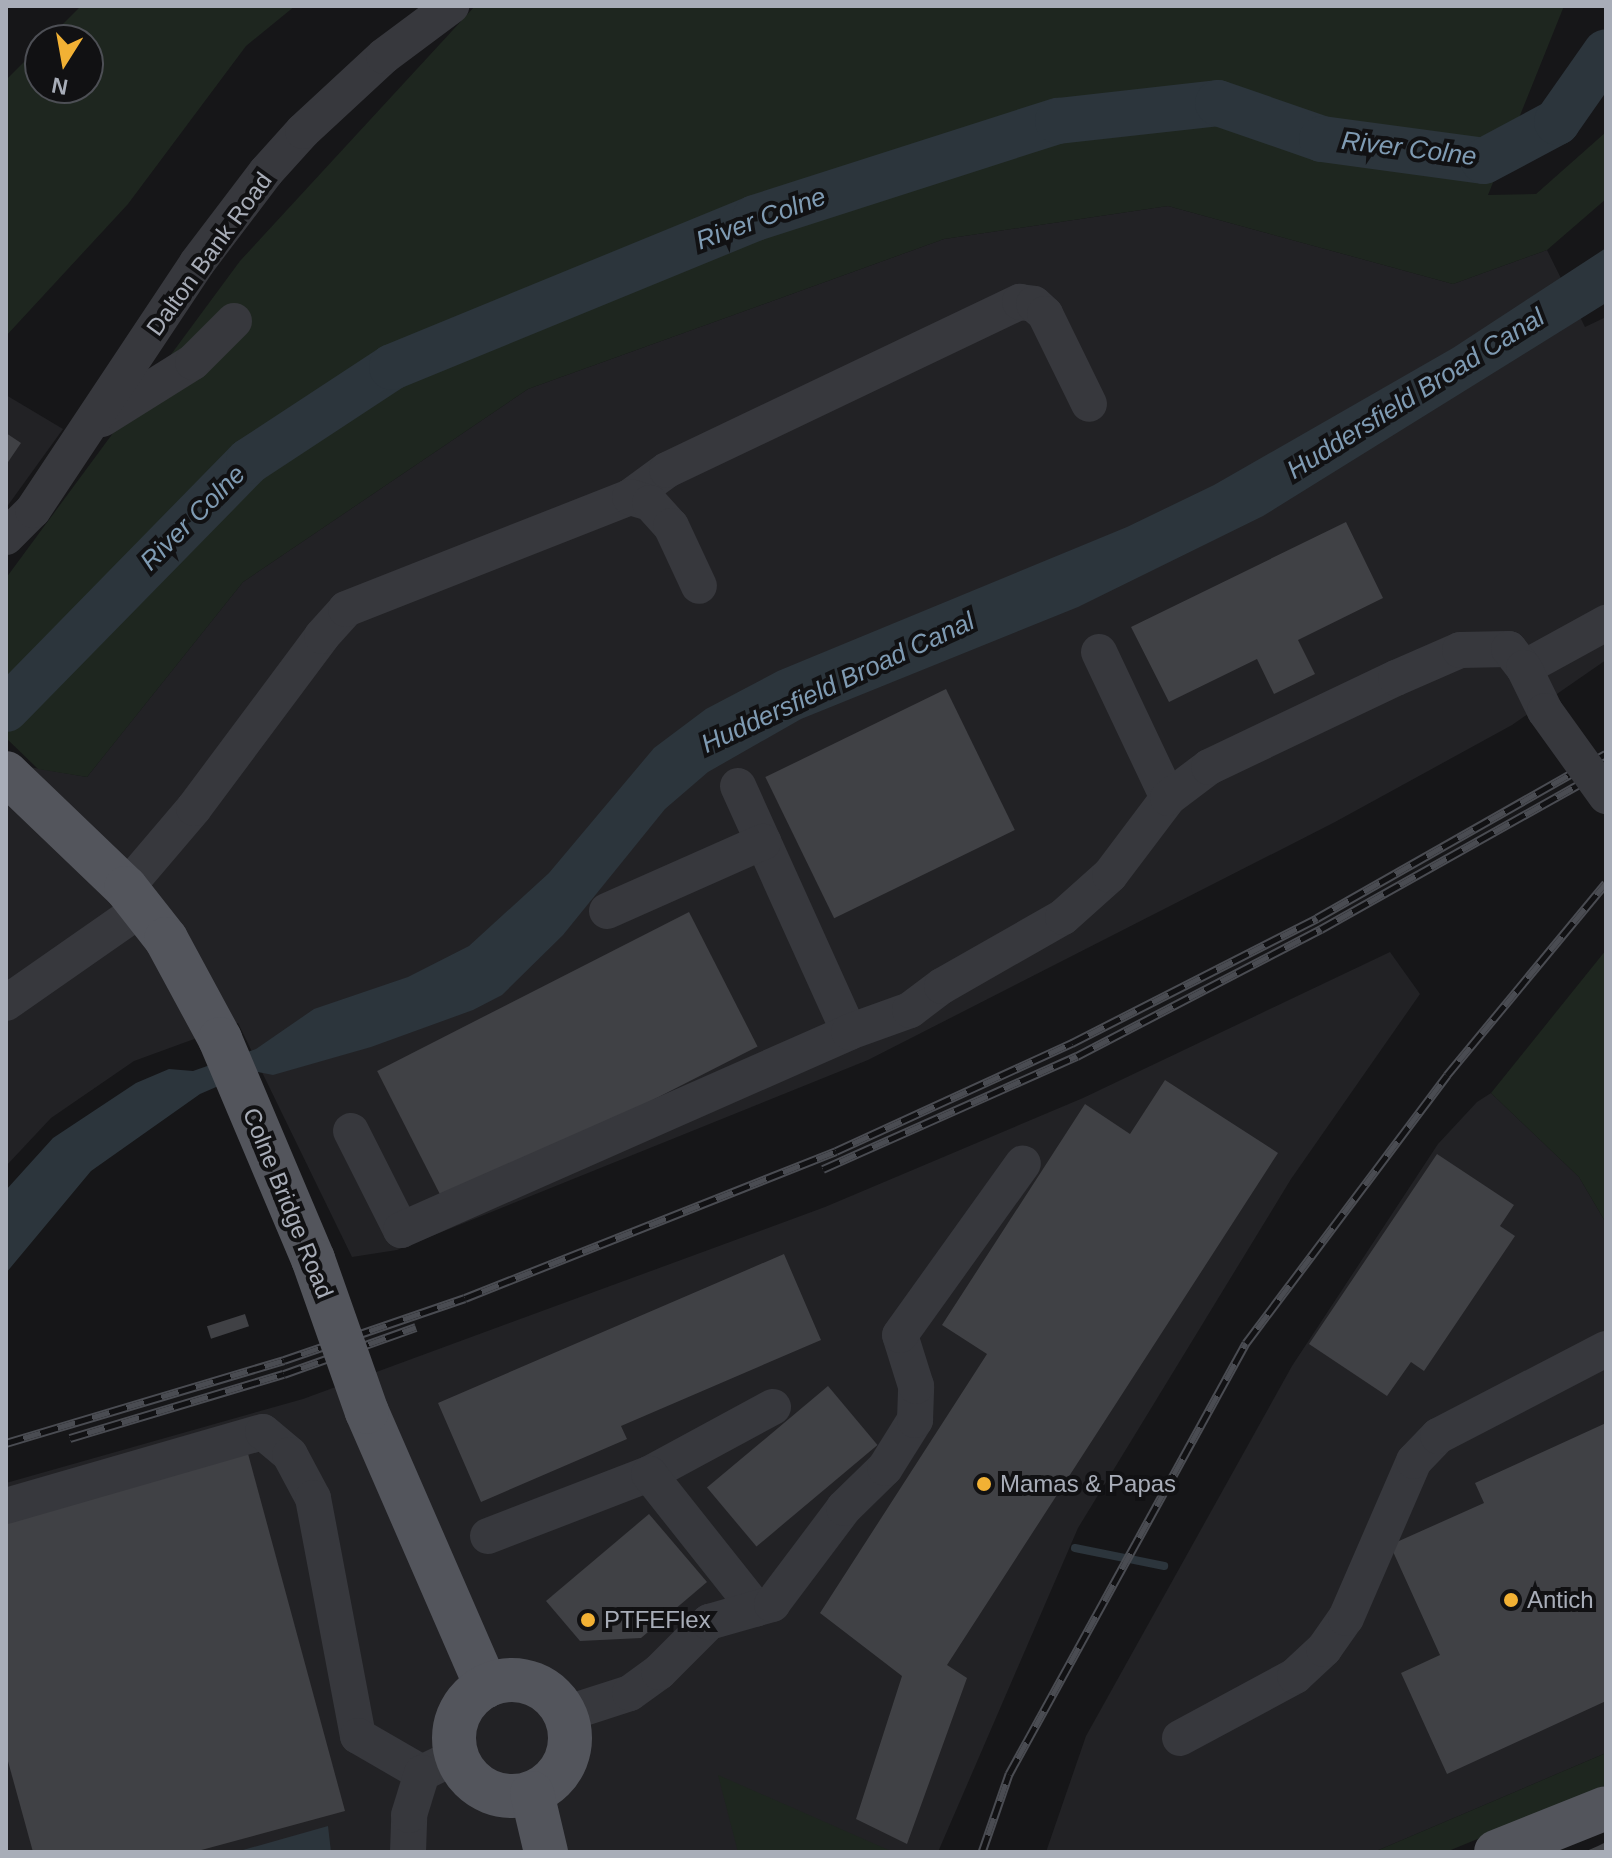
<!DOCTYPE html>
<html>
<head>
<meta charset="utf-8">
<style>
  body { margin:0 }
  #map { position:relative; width:1612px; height:1858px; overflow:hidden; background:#161618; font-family:Arial,sans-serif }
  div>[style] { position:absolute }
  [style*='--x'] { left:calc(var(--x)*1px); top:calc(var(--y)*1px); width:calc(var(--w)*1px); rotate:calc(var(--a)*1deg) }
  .built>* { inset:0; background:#222225 }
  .green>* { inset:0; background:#1e261f }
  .water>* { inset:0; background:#2c353c }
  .stream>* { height:8px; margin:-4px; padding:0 4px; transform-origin:4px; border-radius:4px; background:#2c353c }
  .river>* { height:46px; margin:-23px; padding:0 23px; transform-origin:23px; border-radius:23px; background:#2c353c }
  .building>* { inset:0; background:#404145; transform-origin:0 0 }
  .minor>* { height:36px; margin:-18px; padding:0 18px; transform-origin:18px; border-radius:18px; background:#37383d }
  .major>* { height:44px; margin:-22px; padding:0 22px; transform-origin:22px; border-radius:22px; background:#53555c }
  .major>.ring { margin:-22px; padding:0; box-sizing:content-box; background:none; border:44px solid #53555c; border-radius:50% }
  .rail>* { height:9px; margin-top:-4.5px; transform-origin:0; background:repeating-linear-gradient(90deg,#111113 0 18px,#4a4c52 0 36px); box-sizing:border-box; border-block:2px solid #4a4c52 }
  .minor-bridge>* { height:36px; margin:-18px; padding:0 18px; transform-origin:18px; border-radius:18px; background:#37383d }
  .major-bridge>* { height:44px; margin:-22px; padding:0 22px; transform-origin:22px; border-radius:22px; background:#53555c }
  .dots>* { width:22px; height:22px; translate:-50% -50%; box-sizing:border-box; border:4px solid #111113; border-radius:50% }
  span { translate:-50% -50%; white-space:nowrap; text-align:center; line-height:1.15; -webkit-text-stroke:8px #111113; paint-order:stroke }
  .street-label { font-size:24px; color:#a8adb8 }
  .poi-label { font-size:24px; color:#a8adb8 }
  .left { translate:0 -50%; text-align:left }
  .water-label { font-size:26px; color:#7f9bb3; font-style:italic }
  .frame { position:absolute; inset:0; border:8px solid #a8adb8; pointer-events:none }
  .north { position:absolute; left:24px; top:24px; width:80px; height:80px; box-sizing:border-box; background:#111113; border:2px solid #4d4f55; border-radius:50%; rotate:191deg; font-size:22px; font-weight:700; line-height:32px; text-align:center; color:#a8adb8 }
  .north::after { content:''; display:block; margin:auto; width:28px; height:36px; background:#f2b134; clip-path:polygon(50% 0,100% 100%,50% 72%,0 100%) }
</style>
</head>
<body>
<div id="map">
  <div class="built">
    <i style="clip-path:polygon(1168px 206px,1453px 284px,1547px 250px,1585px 327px,1606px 317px,1606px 660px,1512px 725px,1335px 822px,868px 1060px,397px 1250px,352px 1257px,238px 1023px,134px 1061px,51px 1118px,6px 1166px,6px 763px,87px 777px,243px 582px,528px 389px,944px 239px)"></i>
    <i style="clip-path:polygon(6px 395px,63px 429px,6px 508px)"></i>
    <i style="clip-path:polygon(1390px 952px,1420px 994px,1291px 1179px,1078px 1528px,938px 1852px,6px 1852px,6px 1483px,303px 1399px,825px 1207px,1083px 1098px)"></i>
    <i style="clip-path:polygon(1491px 1093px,1579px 1177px,1606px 1223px,1606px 1753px,1374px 1852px,1046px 1852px,1086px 1736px,1292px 1366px,1438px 1144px,1477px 1102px)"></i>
  </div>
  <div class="green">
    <i style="clip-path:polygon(81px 6px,295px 6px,246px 46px,128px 204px,6px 336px,6px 80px,40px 46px,40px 88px,88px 88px,88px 40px,47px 40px)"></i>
    <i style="clip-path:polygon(475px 6px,1564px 6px,1488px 195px,1536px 194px,1606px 132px,1606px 199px,1547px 250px,1453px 284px,1168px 206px,944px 239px,528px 389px,243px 582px,87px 777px,38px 769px,6px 738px,6px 578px,240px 261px)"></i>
    <i style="clip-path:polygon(1606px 950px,1606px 1223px,1579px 1177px,1491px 1093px)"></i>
    <i style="clip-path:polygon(1606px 1753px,1606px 1785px,1562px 1804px,1446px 1852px,1374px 1852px)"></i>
    <i style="clip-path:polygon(718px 1775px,893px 1852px,738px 1852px)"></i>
  </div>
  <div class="water">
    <i style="clip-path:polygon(1606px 248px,1606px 303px,1263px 516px,1078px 607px,801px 719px,708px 772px,665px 809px,563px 935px,502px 995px,473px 1010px,371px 1047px,273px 1075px,253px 1071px,200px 1094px,91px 1171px,6px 1273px,6px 1190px,53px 1138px,136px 1083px,169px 1069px,193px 1071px,256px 1049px,314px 1009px,408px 977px,469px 946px,549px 873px,654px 748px,706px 709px,778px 671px,1127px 527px,1214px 485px,1453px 348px)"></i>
    <i style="clip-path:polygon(328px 1826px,331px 1852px,236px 1852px)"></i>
  </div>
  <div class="stream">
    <i style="--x:1075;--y:1548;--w:91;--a:11.4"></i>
  </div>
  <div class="river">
    <i style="--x:6;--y:709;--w:347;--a:-45.6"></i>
    <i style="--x:249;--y:461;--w:171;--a:-33.3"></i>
    <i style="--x:392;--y:367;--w:392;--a:-22.3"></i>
    <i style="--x:755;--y:218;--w:318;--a:-17.8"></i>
    <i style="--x:1058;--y:121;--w:161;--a:-6.4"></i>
    <i style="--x:1218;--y:103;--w:110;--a:19.1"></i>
    <i style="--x:1322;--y:139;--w:163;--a:7.7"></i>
    <i style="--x:1484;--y:161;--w:83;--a:-28.1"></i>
    <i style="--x:1557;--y:122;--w:85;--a:-55"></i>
  </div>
  <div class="building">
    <i style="clip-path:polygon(6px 433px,21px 443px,6px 465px)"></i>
    <i style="clip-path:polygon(1346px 522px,1383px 598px,1298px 640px,1315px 674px,1274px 694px,1257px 659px,1169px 702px,1131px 627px)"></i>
    <i style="left:946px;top:689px;width:157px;height:201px;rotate:64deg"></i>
    <i style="left:689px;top:912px;width:151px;height:350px;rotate:63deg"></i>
    <i style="clip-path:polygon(1165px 1080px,1278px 1153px,947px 1665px,967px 1678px,907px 1844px,856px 1819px,902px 1676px,820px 1613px,987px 1354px,942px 1325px,1085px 1104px,1130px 1134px)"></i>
    <i style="clip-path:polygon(1437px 1154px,1514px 1205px,1500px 1226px,1515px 1236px,1424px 1371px,1411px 1362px,1387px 1396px,1309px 1344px)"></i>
    <i style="clip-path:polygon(784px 1254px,821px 1340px,621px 1426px,627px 1439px,481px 1502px,438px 1403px)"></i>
    <i style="left:245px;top:1314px;width:13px;height:40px;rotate:72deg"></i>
    <i style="left:828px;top:1386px;width:77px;height:158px;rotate:50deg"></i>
    <i style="clip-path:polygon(1606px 1423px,1606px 1701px,1447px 1774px,1401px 1673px,1440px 1655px,1390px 1545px,1484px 1503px,1475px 1483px)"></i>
    <i style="clip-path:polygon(247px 1450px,345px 1811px,194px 1852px,33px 1852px,6px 1754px,6px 1516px)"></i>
    <i style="clip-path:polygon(649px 1514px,707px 1582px,641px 1638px,580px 1641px,546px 1601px)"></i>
    <i style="clip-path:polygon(1606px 1842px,1606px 1852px,1584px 1852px,1598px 1846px)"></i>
  </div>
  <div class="minor">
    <i style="--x:102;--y:419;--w:107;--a:-32.1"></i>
    <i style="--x:193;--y:362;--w:58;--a:-45"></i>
    <i style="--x:630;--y:497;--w:46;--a:-36.1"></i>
    <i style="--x:667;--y:470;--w:391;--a:-25.5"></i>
    <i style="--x:1020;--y:302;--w:14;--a:8"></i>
    <i style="--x:1034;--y:304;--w:15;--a:42"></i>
    <i style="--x:1045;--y:314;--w:100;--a:63.9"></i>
    <i style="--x:6;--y:537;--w:38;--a:-45"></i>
    <i style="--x:33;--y:510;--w:296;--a:-56.4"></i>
    <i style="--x:197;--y:263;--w:114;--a:-52.8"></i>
    <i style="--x:266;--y:172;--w:55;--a:-47.9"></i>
    <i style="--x:303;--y:131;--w:110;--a:-42.8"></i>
    <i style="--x:384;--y:56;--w:84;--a:-36.7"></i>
    <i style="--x:1099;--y:652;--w:161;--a:64.7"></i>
    <i style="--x:1524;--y:668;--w:94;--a:-28.8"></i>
    <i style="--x:738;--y:786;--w:270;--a:65.7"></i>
    <i style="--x:126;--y:888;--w:105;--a:-49.6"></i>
    <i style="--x:194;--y:808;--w:214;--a:-53.3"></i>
    <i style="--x:322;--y:636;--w:36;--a:-48"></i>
    <i style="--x:346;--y:609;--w:305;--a:-21.5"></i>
    <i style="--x:630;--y:497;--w:21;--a:17"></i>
    <i style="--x:650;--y:503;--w:31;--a:48"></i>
    <i style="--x:671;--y:526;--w:66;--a:65"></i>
    <i style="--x:607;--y:911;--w:171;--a:-23.9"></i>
    <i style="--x:6;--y:1003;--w:166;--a:-34.9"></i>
    <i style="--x:351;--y:1131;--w:111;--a:63.2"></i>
    <i style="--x:401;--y:1230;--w:490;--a:-23.8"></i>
    <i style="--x:849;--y:1032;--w:65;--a:-19.8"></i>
    <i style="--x:910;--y:1010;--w:40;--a:-37"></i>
    <i style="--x:942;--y:986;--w:139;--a:-29.7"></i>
    <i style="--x:1063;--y:917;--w:63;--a:-41.8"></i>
    <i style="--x:1110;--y:875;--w:96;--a:-53"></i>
    <i style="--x:1168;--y:798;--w:51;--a:-37.1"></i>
    <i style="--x:1209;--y:767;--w:207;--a:-25.5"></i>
    <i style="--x:1396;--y:678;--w:70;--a:-23.6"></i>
    <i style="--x:1460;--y:650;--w:49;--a:-1.2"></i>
    <i style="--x:1509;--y:649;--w:24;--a:52"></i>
    <i style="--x:1524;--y:668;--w:48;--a:64"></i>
    <i style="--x:649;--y:1474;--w:141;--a:-28.4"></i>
    <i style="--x:6;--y:1506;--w:267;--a:-16.1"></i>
    <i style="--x:263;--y:1432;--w:35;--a:40"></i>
    <i style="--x:290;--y:1455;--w:49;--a:61.9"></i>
    <i style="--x:313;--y:1498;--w:242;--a:79.3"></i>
    <i style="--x:358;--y:1736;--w:74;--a:30"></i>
    <i style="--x:422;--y:1773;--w:39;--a:-26"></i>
    <i style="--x:488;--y:1536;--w:173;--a:-21.1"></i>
    <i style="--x:649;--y:1474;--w:172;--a:51.6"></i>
    <i style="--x:565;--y:1714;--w:68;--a:-17.9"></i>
    <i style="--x:630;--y:1693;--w:36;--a:-36"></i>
    <i style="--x:659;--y:1672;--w:71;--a:-45"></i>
    <i style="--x:709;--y:1622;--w:66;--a:-15.9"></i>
    <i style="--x:772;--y:1604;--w:120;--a:-53.1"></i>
    <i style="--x:844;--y:1508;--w:57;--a:-44.3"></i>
    <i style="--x:885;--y:1468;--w:57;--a:-58"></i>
    <i style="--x:915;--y:1420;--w:34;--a:-88"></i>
    <i style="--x:916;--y:1386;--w:53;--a:-107.4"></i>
    <i style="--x:900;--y:1335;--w:211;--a:-54.4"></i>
    <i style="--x:1180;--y:1738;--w:131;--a:-28.3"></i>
    <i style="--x:1295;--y:1676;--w:40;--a:-43"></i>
    <i style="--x:1324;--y:1649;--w:38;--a:-55"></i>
    <i style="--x:1346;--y:1618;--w:171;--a:-66.6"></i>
    <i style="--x:1414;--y:1461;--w:35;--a:-46"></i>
    <i style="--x:1438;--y:1436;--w:189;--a:-27.4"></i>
    <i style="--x:408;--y:1852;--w:37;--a:-88"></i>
    <i style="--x:409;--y:1815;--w:44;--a:-72.8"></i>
  </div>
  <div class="major">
    <i style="--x:6;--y:773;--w:166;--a:43.8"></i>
    <i style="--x:126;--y:888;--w:65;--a:51.9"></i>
    <i style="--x:166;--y:939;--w:114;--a:61.6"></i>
    <i style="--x:220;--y:1039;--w:239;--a:67.1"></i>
    <i style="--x:367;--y:1412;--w:299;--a:66.5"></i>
    <i class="ring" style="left:454px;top:1680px;width:72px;height:72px"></i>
    <i style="--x:532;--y:1793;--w:61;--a:76.7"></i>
    <i style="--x:1496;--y:1852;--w:118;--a:-21.8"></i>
  </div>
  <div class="rail">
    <i style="--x:823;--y:1169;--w:278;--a:-24"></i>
    <i style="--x:1077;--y:1056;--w:275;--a:-27.5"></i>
    <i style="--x:1321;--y:929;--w:327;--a:-29.3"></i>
    <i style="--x:70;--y:1438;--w:223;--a:-16.7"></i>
    <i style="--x:284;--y:1374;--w:140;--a:-19.6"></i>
    <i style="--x:6;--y:1443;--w:290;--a:-16.6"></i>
    <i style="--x:284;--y:1360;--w:191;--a:-18.9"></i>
    <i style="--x:465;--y:1298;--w:399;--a:-21.6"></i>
    <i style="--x:836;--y:1151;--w:260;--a:-24.6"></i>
    <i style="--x:1072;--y:1043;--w:275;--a:-27"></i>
    <i style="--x:1317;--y:918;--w:332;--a:-29.6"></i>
    <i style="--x:982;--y:1852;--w:83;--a:-70.9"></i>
    <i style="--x:1009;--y:1774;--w:492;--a:-61.2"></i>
    <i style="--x:1246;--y:1343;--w:335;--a:-53.1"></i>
    <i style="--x:1447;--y:1075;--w:249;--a:-50.4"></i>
  </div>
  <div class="minor-bridge">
    <i style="--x:1545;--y:711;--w:105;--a:54.3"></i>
  </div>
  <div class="major-bridge">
    <i style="--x:313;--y:1259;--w:162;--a:70.6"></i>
  </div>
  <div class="dots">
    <i style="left:984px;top:1484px;background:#f2b134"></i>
    <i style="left:1511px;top:1600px;background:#f2b134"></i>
    <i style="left:588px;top:1620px;background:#f2b134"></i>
  </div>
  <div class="street-label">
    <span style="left:209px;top:254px;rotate:-54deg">Dalton Bank Road</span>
    <span style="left:288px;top:1203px;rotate:68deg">Colne Bridge Road</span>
  </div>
  <div class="poi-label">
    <span class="left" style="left:1000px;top:1484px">Mamas &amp; Papas</span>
    <span class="left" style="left:1527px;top:1600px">Antich</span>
    <span class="left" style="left:604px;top:1620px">PTFEFlex</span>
  </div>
  <div class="water-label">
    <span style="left:1409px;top:149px;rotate:7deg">River Colne</span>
    <span style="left:761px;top:219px;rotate:-20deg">River Colne</span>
    <span style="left:1416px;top:394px;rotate:-32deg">Huddersfield Broad Canal</span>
    <span style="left:193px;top:518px;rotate:-45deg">River Colne</span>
    <span style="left:838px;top:683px;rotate:-25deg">Huddersfield Broad Canal</span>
  </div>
  <div class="frame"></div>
  <div class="north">N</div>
</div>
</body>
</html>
